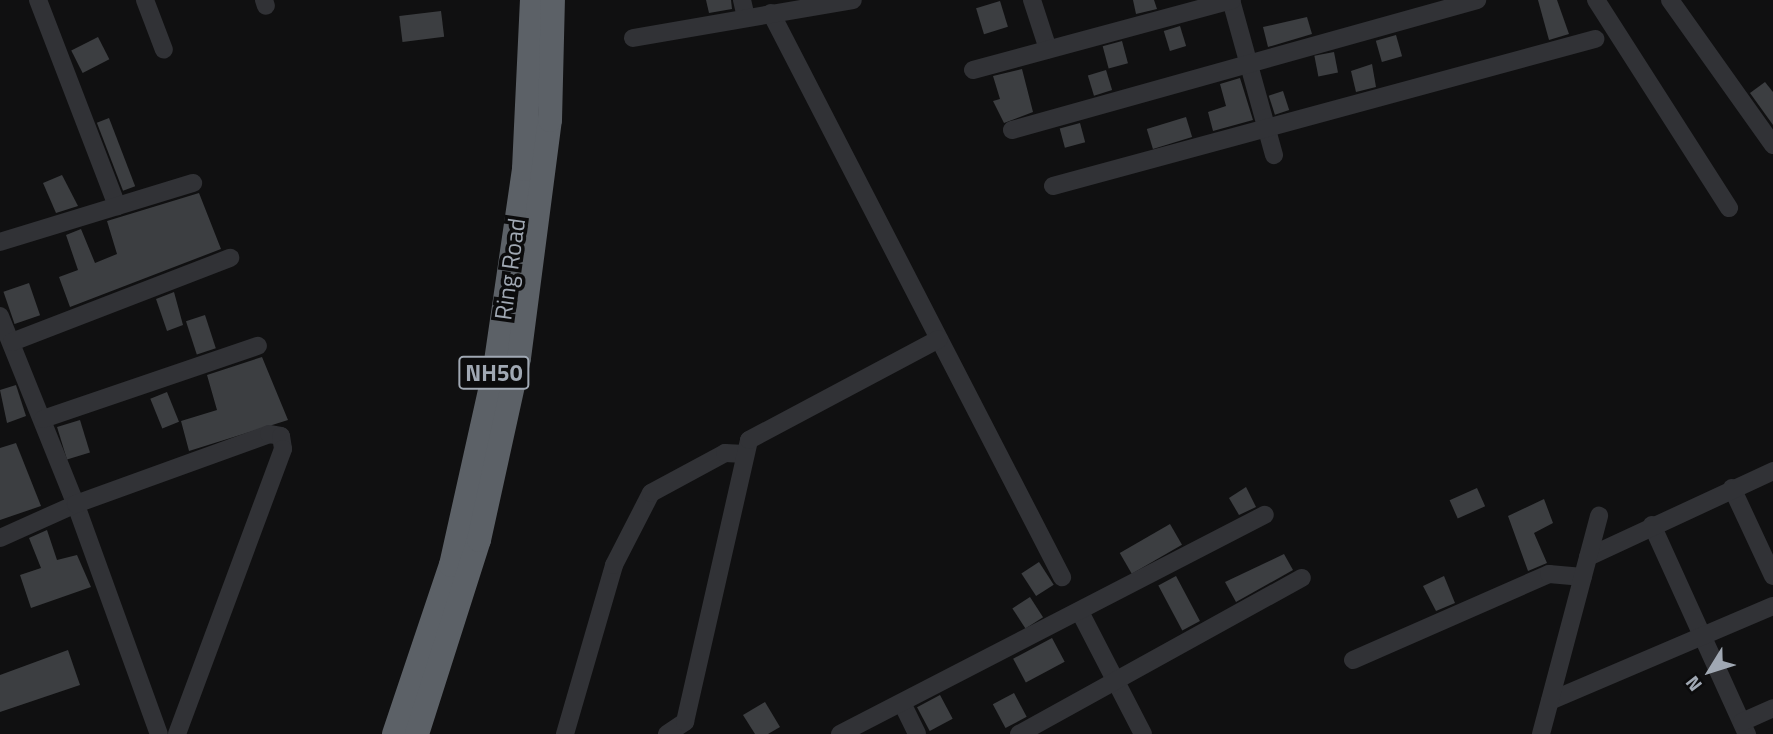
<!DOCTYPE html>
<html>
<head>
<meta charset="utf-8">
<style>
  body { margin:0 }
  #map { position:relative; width:1773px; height:734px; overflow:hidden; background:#101011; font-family:"Titillium Web",sans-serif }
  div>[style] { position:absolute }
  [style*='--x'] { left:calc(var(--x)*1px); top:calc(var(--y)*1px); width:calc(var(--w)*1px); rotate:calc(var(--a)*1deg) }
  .building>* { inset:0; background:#3c3e41; transform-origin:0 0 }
  .minor>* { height:18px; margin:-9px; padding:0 9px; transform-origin:9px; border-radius:9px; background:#313236 }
  .highway>* { height:24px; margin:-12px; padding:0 12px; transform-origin:12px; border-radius:12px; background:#5c6167 }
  span { translate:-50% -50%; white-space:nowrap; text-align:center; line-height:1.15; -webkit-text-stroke:7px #0b0b0c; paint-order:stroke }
  .shield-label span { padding:2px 5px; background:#0b0b0c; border:2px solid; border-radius:5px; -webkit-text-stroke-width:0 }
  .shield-label { font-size:23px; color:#a0a8b3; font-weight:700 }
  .street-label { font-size:24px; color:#a0a8b3 }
  .north { position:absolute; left:1675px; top:636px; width:70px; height:70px; -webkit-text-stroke:5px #0b0b0c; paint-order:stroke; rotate:232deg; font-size:19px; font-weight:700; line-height:28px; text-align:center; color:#a0a8b3 }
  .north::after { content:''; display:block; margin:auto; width:24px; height:32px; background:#a0a8b3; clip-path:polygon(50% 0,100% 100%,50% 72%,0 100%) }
</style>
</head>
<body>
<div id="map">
  <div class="building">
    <i style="clip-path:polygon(706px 0,731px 0,732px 9px,709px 13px)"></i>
    <i style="clip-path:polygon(1133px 0,1154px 0,1157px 9px,1136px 14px)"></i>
    <i style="clip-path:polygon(1538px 0,1557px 0,1569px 34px,1549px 40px)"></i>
    <i style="left:1000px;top:1px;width:27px;height:25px;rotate:73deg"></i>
    <i style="left:441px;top:11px;width:26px;height:42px;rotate:83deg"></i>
    <i style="clip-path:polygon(1307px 17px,1312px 34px,1268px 47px,1263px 27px)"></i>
    <i style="left:1180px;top:26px;width:21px;height:17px;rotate:73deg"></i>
    <i style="left:1396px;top:35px;width:22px;height:21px;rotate:74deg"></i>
    <i style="left:98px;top:37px;width:25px;height:30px;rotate:63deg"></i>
    <i style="left:1122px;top:41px;width:23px;height:20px;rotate:75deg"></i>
    <i style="left:1334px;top:52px;width:21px;height:20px;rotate:79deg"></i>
    <i style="clip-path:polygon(1372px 64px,1376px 87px,1356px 92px,1351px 71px)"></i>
    <i style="clip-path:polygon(1022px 69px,1033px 112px,1004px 123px,993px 101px,1000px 99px,993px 76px)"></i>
    <i style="left:1106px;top:70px;width:21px;height:19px;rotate:73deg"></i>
    <i style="clip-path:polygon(1240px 78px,1253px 120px,1213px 131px,1208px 112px,1226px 106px,1220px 84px)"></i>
    <i style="clip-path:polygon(1765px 82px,1773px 92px,1773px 125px,1750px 93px)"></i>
    <i style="left:1283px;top:91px;width:20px;height:15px;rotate:72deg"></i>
    <i style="left:1186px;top:117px;width:21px;height:41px;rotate:73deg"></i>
    <i style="left:109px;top:118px;width:73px;height:13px;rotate:69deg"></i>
    <i style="left:1080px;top:123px;width:20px;height:21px;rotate:75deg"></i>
    <i style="clip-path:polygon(62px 175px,78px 206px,56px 213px,43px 183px)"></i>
    <i style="clip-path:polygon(199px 193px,221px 249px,70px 307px,59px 277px,78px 270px,66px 235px,81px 229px,95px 263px,117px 254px,107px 221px)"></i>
    <i style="left:29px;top:283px;width:34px;height:27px;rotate:71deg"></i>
    <i style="clip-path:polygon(174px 292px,183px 325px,167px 331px,156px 299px)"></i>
    <i style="left:205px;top:315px;width:35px;height:20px;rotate:72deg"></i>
    <i style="clip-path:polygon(262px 357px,288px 420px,189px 451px,181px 421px,217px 410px,207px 375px)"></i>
    <i style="clip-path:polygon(16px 385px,26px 416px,7px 423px,0 390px)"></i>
    <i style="left:167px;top:392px;width:32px;height:18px;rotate:68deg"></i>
    <i style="left:80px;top:420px;width:34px;height:24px;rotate:73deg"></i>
    <i style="clip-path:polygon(16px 443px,41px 506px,0 520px,0 448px)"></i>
    <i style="clip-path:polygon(1246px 487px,1256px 507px,1239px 515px,1229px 498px)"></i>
    <i style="left:1477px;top:488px;width:20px;height:30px;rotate:66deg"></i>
    <i style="clip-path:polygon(1544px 499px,1553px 523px,1534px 533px,1547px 563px,1528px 571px,1508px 516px)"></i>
    <i style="left:1170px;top:524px;width:24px;height:58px;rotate:60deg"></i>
    <i style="clip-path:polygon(47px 530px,57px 560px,77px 555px,91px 587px,31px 608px,20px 575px,41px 568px,29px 538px)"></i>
    <i style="clip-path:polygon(1284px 554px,1293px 570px,1236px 602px,1225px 582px)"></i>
    <i style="left:1039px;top:562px;width:27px;height:21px;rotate:57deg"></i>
    <i style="left:1176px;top:576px;width:51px;height:20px;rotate:62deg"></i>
    <i style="clip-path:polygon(1444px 576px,1455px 603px,1436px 611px,1423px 586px)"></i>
    <i style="left:1030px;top:597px;width:24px;height:21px;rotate:57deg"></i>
    <i style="left:1052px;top:638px;width:27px;height:44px;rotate:62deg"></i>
    <i style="clip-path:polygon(68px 650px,80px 685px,0 712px,0 675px)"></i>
    <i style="left:1014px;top:693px;width:27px;height:24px;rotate:62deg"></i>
    <i style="left:940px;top:695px;width:27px;height:26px;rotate:62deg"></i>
    <i style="clip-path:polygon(765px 702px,780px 727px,768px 734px,755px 734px,743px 715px)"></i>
  </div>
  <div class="minor">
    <i style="--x:38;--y:0;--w:221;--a:69"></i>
    <i style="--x:145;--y:0;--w:53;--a:69.2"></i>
    <i style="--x:264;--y:0;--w:6;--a:72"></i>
    <i style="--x:742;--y:0;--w:17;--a:77"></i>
    <i style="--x:1032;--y:0;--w:52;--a:71.9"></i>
    <i style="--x:1231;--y:0;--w:161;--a:74.5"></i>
    <i style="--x:1596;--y:0;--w:247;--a:57.4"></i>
    <i style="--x:1670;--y:0;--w:178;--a:54.6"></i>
    <i style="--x:771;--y:13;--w:635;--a:62.71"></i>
    <i style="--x:633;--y:38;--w:223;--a:-9.8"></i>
    <i style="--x:973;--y:70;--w:268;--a:-15.1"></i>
    <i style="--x:1012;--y:130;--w:483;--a:-15.6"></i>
    <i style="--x:1053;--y:186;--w:562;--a:-15.17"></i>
    <i style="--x:0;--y:242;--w:202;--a:-17"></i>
    <i style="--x:0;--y:316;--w:207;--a:68.1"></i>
    <i style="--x:77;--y:508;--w:240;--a:70.1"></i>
    <i style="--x:12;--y:342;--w:234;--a:-21.1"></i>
    <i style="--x:43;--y:419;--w:227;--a:-18.8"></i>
    <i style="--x:1732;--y:488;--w:97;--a:65"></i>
    <i style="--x:1652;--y:525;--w:230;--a:65.6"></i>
    <i style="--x:0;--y:538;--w:83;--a:-24.1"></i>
    <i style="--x:76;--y:504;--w:205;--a:-19.9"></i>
    <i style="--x:269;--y:434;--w:12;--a:9"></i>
    <i style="--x:281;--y:436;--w:13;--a:81"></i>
    <i style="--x:283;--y:449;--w:304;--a:110.4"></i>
    <i style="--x:1588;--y:557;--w:204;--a:-24.9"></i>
    <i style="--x:1080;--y:612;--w:137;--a:62.7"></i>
    <i style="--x:1353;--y:660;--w:214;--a:-23.7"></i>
    <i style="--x:1549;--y:574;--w:34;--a:5"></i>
    <i style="--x:1550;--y:701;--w:242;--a:-23.1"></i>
    <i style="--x:902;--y:703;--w:34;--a:64"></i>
    <i style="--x:1742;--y:722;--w:34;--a:-24"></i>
    <i style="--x:565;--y:734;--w:176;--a:-73.8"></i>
    <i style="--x:614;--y:565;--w:81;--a:-62.8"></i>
    <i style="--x:651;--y:493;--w:84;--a:-28.4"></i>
    <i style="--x:725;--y:453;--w:20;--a:3"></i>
    <i style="--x:667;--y:734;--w:22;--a:-34"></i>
    <i style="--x:685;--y:722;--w:289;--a:-77.2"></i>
    <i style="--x:749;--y:440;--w:215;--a:-28"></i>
    <i style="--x:840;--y:734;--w:478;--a:-27.3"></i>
    <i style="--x:1019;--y:734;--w:323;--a:-28.9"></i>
    <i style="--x:1541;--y:734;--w:226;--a:-75.1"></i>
  </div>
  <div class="highway">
    <i style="--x:394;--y:734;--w:178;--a:-71.4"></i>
    <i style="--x:451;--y:565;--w:202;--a:-77.4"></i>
    <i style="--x:495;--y:368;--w:201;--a:-81.7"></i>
    <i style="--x:524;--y:169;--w:169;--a:-87.3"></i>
    <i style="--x:417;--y:734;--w:204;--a:-72.3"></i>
    <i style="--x:479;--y:540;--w:186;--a:-77.6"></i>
    <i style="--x:519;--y:358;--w:240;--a:-82.6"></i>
    <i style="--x:550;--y:120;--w:120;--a:-88.6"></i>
  </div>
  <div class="shield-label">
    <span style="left:494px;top:373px">NH50</span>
  </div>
  <div class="street-label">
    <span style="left:510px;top:269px;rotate:-82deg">Ring Road</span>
  </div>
  <div class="north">N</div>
</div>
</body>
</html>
